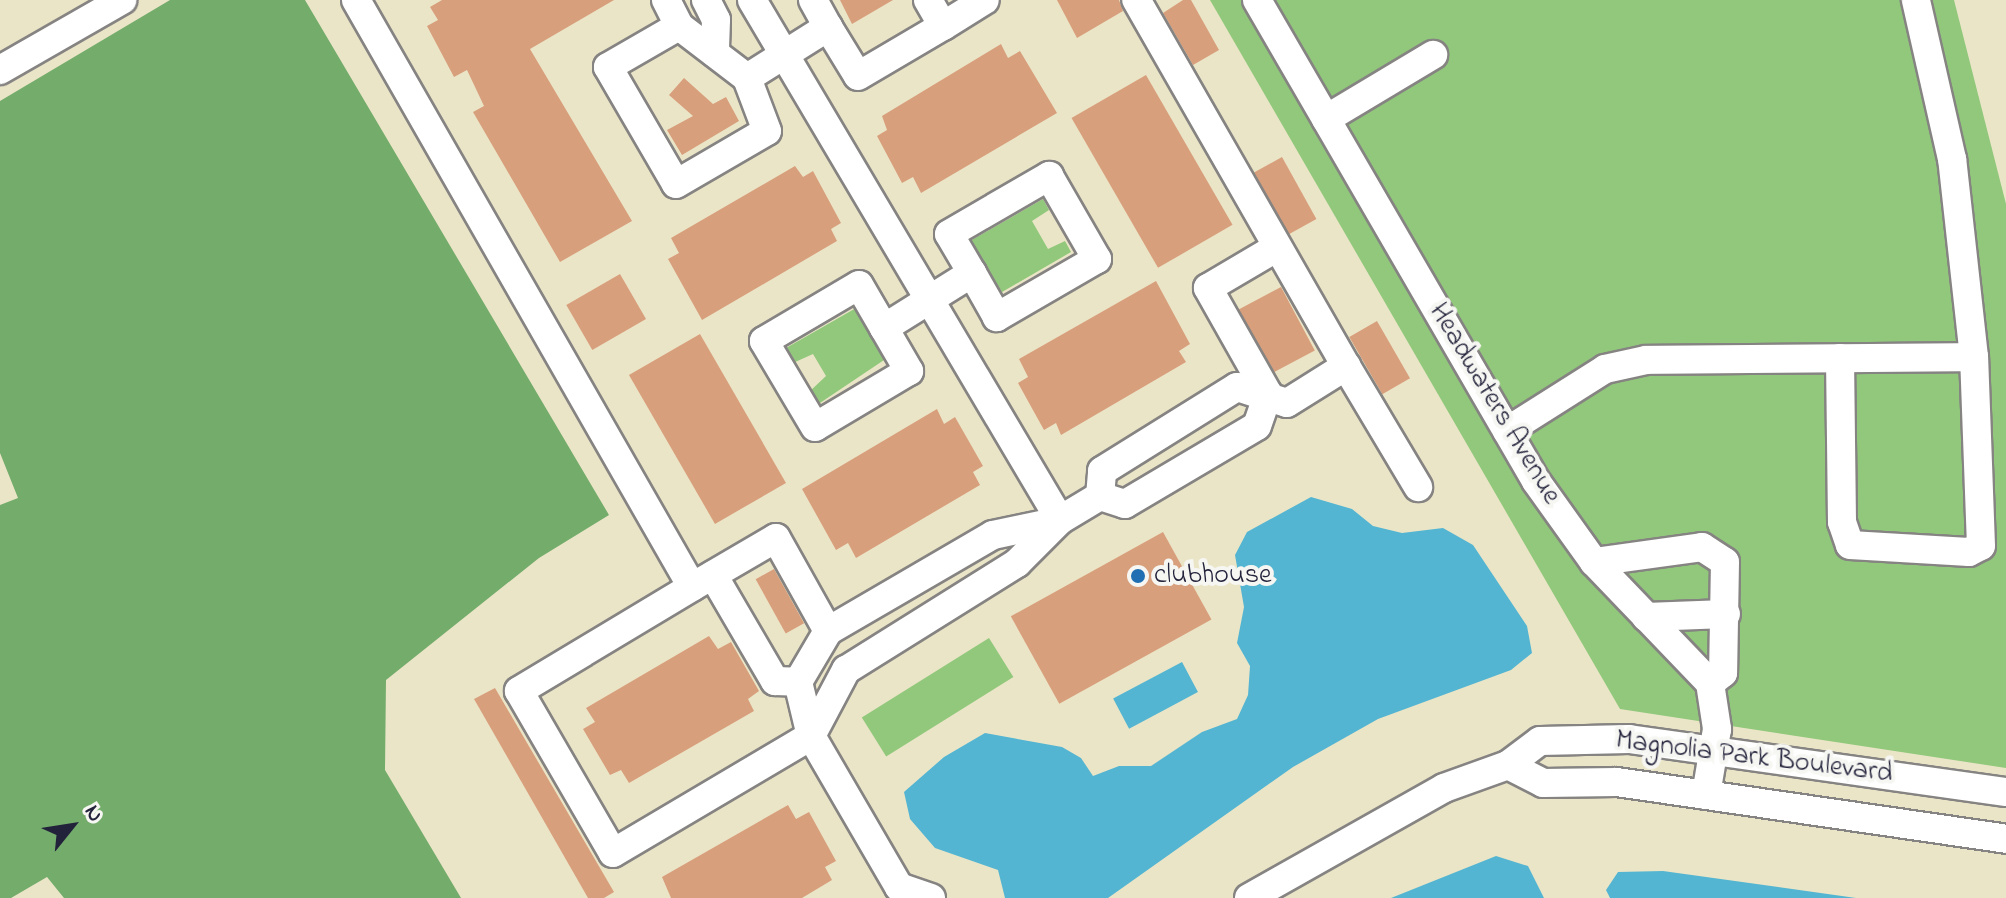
<!DOCTYPE html>
<html>
<head>
<meta charset="utf-8">
<style>
  body { margin:0 }
  #map { position:relative; width:2006px; height:898px; overflow:hidden; background:#ebe5c8; font-family:"Indie Flower",sans-serif }
  div>[style] { position:absolute }
  [style*='--x'] { left:calc(var(--x)*1px); top:calc(var(--y)*1px); width:calc(var(--w)*1px); rotate:calc(var(--a)*1deg) }
  .green>* { inset:0; background:#91c87b; transform-origin:0 0 }
  .forest>* { inset:0; background:#74ac6b }
  .water>* { inset:0; background:#53b5d1; transform-origin:0 0 }
  .building>* { inset:0; background:#d89f7c; transform-origin:0 0 }
  .roads { filter:drop-shadow(2px 0 #868482) drop-shadow(-2px 0 #868482) drop-shadow(0 2px #868482) drop-shadow(0 -2px #868482) }
  .minor>* { height:28px; margin:-14px; padding:0 14px; transform-origin:14px; border-radius:14px; background:#fff }
  .dots>* { width:22px; height:22px; translate:-50% -50%; box-sizing:border-box; border:4px solid #f6f6f2; border-radius:50% }
  span { translate:-50% -50%; white-space:nowrap; text-align:center; line-height:1.15; -webkit-text-stroke:8px #f6f6f2; paint-order:stroke }
  .street-label { font-size:28px; color:#22223b }
  .poi-label { font-size:28px; color:#22223b }
  .left { translate:0 -50%; text-align:left }
  .north { position:absolute; left:32px; top:786px; width:80px; height:80px; -webkit-text-stroke:6px #f6f6f2; paint-order:stroke; rotate:60deg; font-size:22px; font-weight:700; line-height:32px; text-align:center; color:#22223b }
  .north::after { content:''; display:block; margin:auto; width:28px; height:36px; background:#22223b; clip-path:polygon(50% 0,100% 100%,50% 72%,0 100%) }
</style>
</head>
<body>
<div id="map">
  <div class="green">
    <i style="clip-path:polygon(1210px 0,1954px 0,2006px 204px,2006px 768px,1620px 709px)"></i>
    <i style="clip-path:polygon(1043px 199px,1049px 210px,1032px 221px,1048px 249px,1065px 241px,1071px 252px,1002px 292px,970px 241px)"></i>
    <i style="clip-path:polygon(856px 308px,884px 360px,817px 405px,808px 393px,826px 376px,813px 354px,793px 363px,786px 348px)"></i>
    <i style="left:989px;top:638px;width:46px;height:150px;rotate:58deg"></i>
  </div>
  <div class="forest">
    <i style="clip-path:polygon(170px 0,305px 0,609px 515px,539px 558px,386px 680px,385px 770px,461px 898px,64px 898px,47px 877px,11px 898px,0 898px,0 505px,18px 498px,0 453px,0 101px)"></i>
  </div>
  <div class="water">
    <i style="clip-path:polygon(1311px 497px,1352px 509px,1373px 526px,1402px 533px,1443px 528px,1473px 545px,1527px 626px,1532px 653px,1511px 670px,1378px 719px,1293px 767px,1108px 898px,1005px 898px,998px 870px,935px 848px,910px 819px,904px 792px,944px 757px,985px 733px,1062px 747px,1081px 758px,1093px 776px,1119px 766px,1151px 766px,1202px 732px,1237px 719px,1248px 695px,1250px 666px,1237px 643px,1244px 607px,1235px 555px,1247px 532px)"></i>
    <i style="left:1182px;top:662px;width:34px;height:78px;rotate:62deg"></i>
    <i style="clip-path:polygon(1496px 856px,1528px 866px,1544px 898px,1391px 898px)"></i>
    <i style="clip-path:polygon(1663px 871px,1856px 898px,1610px 898px,1606px 890px,1618px 872px)"></i>
  </div>
  <div class="building">
    <i style="clip-path:polygon(442px 0,614px 0,530px 49px,632px 221px,560px 262px,473px 112px,484px 106px,467px 70px,454px 77px,427px 26px,438px 20px,430px 7px)"></i>
    <i style="clip-path:polygon(840px 0,893px 0,852px 24px)"></i>
    <i style="clip-path:polygon(1057px 0,1119px 0,1123px 11px,1077px 38px)"></i>
    <i style="clip-path:polygon(1183px 0,1191px 0,1219px 50px,1193px 65px,1163px 13px)"></i>
    <i style="clip-path:polygon(1001px 44px,1008px 58px,1020px 51px,1057px 113px,921px 193px,913px 177px,902px 183px,877px 136px,887px 130px,882px 116px)"></i>
    <i style="left:1146px;top:75px;width:173px;height:86px;rotate:60deg"></i>
    <i style="clip-path:polygon(684px 78px,713px 104px,726px 97px,739px 121px,682px 155px,667px 130px,693px 116px,669px 95px)"></i>
    <i style="left:1282px;top:157px;width:71px;height:32px;rotate:61deg"></i>
    <i style="clip-path:polygon(795px 166px,803px 177px,813px 171px,841px 223px,831px 229px,837px 241px,702px 320px,668px 259px,679px 253px,671px 238px)"></i>
    <i style="left:620px;top:274px;width:52px;height:62px;rotate:60deg"></i>
    <i style="clip-path:polygon(1156px 281px,1190px 344px,1179px 351px,1186px 362px,1061px 435px,1056px 423px,1044px 430px,1018px 383px,1028px 377px,1019px 359px)"></i>
    <i style="left:1281px;top:287px;width:72px;height:48px;rotate:62deg"></i>
    <i style="left:1377px;top:321px;width:66px;height:32px;rotate:60deg"></i>
    <i style="left:700px;top:334px;width:172px;height:82px;rotate:60deg"></i>
    <i style="clip-path:polygon(937px 409px,944px 424px,955px 417px,983px 466px,973px 472px,980px 485px,856px 558px,848px 543px,836px 550px,802px 489px)"></i>
    <i style="left:1163px;top:532px;width:100px;height:174px;rotate:61deg"></i>
    <i style="left:774px;top:569px;width:62px;height:21px;rotate:61deg"></i>
    <i style="clip-path:polygon(709px 636px,718px 649px,731px 642px,759px 691px,748px 699px,754px 711px,629px 783px,621px 770px,610px 775px,583px 729px,595px 722px,586px 708px)"></i>
    <i style="clip-path:polygon(495px 688px,614px 892px,604px 898px,588px 898px,474px 699px)"></i>
    <i style="clip-path:polygon(788px 805px,796px 819px,809px 812px,836px 861px,825px 867px,832px 880px,802px 898px,671px 898px,662px 877px)"></i>
  </div>
  <div class="roads">
    <div class="minor">
      <i style="--x:356;--y:0;--w:676;--a:60.21"></i>
      <i style="--x:692;--y:587;--w:202;--a:149"></i>
      <i style="--x:519;--y:691;--w:187;--a:59.9"></i>
      <i style="--x:613;--y:853;--w:230;--a:-30.6"></i>
      <i style="--x:811;--y:736;--w:75;--a:-62.1"></i>
      <i style="--x:846;--y:670;--w:202;--a:-32"></i>
      <i style="--x:1017;--y:563;--w:61;--a:-45"></i>
      <i style="--x:1060;--y:520;--w:47;--a:-31"></i>
      <i style="--x:1100;--y:496;--w:26;--a:18"></i>
      <i style="--x:1125;--y:504;--w:153;--a:-30.6"></i>
      <i style="--x:1257;--y:426;--w:34;--a:-71"></i>
      <i style="--x:1268;--y:394;--w:122;--a:-119.5"></i>
      <i style="--x:1208;--y:288;--w:79;--a:-30.5"></i>
      <i style="--x:666;--y:0;--w:29;--a:63"></i>
      <i style="--x:679;--y:26;--w:86;--a:37.4"></i>
      <i style="--x:747;--y:78;--w:96;--a:-32.2"></i>
      <i style="--x:828;--y:27;--w:31;--a:-119"></i>
      <i style="--x:706;--y:0;--w:22;--a:63"></i>
      <i style="--x:716;--y:20;--w:33;--a:92"></i>
      <i style="--x:752;--y:0;--w:604;--a:59.36"></i>
      <i style="--x:928;--y:0;--w:30;--a:60"></i>
      <i style="--x:943;--y:26;--w:49;--a:-31.8"></i>
      <i style="--x:1257;--y:0;--w:556;--a:59.88"></i>
      <i style="--x:1536;--y:481;--w:100;--a:54.4"></i>
      <i style="--x:1594;--y:562;--w:168;--a:46.2"></i>
      <i style="--x:1710;--y:683;--w:47;--a:81.3"></i>
      <i style="--x:1717;--y:729;--w:67;--a:99.5"></i>
      <i style="--x:679;--y:26;--w:82;--a:150"></i>
      <i style="--x:608;--y:67;--w:135;--a:59.8"></i>
      <i style="--x:676;--y:184;--w:105;--a:-30.2"></i>
      <i style="--x:767;--y:131;--w:57;--a:-110.7"></i>
      <i style="--x:828;--y:27;--w:57;--a:58.5"></i>
      <i style="--x:858;--y:76;--w:99;--a:-30.5"></i>
      <i style="--x:0;--y:70;--w:141;--a:-29.8"></i>
      <i style="--x:1326;--y:119;--w:125;--a:-30.9"></i>
      <i style="--x:884;--y:328;--w:50;--a:59.8"></i>
      <i style="--x:909;--y:371;--w:109;--a:149.2"></i>
      <i style="--x:815;--y:427;--w:100;--a:-120.7"></i>
      <i style="--x:764;--y:341;--w:110;--a:-30.5"></i>
      <i style="--x:859;--y:285;--w:50;--a:59.8"></i>
      <i style="--x:884;--y:328;--w:104;--a:-32"></i>
      <i style="--x:972;--y:273;--w:45;--a:-120.5"></i>
      <i style="--x:949;--y:234;--w:116;--a:-30.1"></i>
      <i style="--x:1049;--y:176;--w:96;--a:60"></i>
      <i style="--x:1097;--y:259;--w:116;--a:149.9"></i>
      <i style="--x:997;--y:317;--w:51;--a:-119.6"></i>
      <i style="--x:1840;--y:358;--w:164;--a:89.3"></i>
      <i style="--x:1842;--y:522;--w:24;--a:71"></i>
      <i style="--x:1850;--y:545;--w:119;--a:3.4"></i>
      <i style="--x:1969;--y:552;--w:13;--a:-27"></i>
      <i style="--x:1981;--y:546;--w:189;--a:-92.1"></i>
      <i style="--x:1974;--y:357;--w:199;--a:-96.3"></i>
      <i style="--x:1952;--y:159;--w:163;--a:-102.8"></i>
      <i style="--x:1346;--y:366;--w:141;--a:59.2"></i>
      <i style="--x:1507;--y:431;--w:116;--a:-32.3"></i>
      <i style="--x:1605;--y:369;--w:42;--a:-12.4"></i>
      <i style="--x:1646;--y:360;--w:328;--a:-0.5"></i>
      <i style="--x:1100;--y:496;--w:25;--a:-85"></i>
      <i style="--x:1102;--y:471;--w:159;--a:-31.9"></i>
      <i style="--x:1237;--y:387;--w:52;--a:17.7"></i>
      <i style="--x:1287;--y:403;--w:70;--a:-32.1"></i>
      <i style="--x:1346;--y:366;--w:422;--a:-119.8"></i>
      <i style="--x:1594;--y:562;--w:109;--a:-7.9"></i>
      <i style="--x:1702;--y:547;--w:27;--a:33"></i>
      <i style="--x:1725;--y:562;--w:111;--a:91"></i>
      <i style="--x:1723;--y:673;--w:16;--a:142"></i>
      <i style="--x:713;--y:575;--w:123;--a:59.7"></i>
      <i style="--x:775;--y:681;--w:23;--a:2"></i>
      <i style="--x:692;--y:587;--w:97;--a:-30.3"></i>
      <i style="--x:776;--y:538;--w:107;--a:60.8"></i>
      <i style="--x:1646;--y:617;--w:80;--a:-2.1"></i>
      <i style="--x:1508;--y:765;--w:39;--a:27"></i>
      <i style="--x:1543;--y:783;--w:74;--a:-0.8"></i>
      <i style="--x:1617;--y:782;--w:393;--a:8.3"></i>
      <i style="--x:931;--y:898;--w:34;--a:-161"></i>
      <i style="--x:899;--y:887;--w:175;--a:-120.2"></i>
      <i style="--x:811;--y:736;--w:56;--a:-103.5"></i>
      <i style="--x:798;--y:682;--w:59;--a:-59.5"></i>
      <i style="--x:828;--y:631;--w:191;--a:-30.2"></i>
      <i style="--x:993;--y:535;--w:67;--a:-12"></i>
      <i style="--x:1249;--y:898;--w:224;--a:-29.4"></i>
      <i style="--x:1444;--y:788;--w:68;--a:-19.8"></i>
      <i style="--x:1508;--y:765;--w:40;--a:-37"></i>
      <i style="--x:1540;--y:741;--w:89;--a:-1.3"></i>
      <i style="--x:1629;--y:739;--w:381;--a:8"></i>
    </div>
  </div>
  <div class="dots">
    <i style="left:1138px;top:576px;background:#1f6fb2"></i>
  </div>
  <div class="street-label">
    <span style="left:1494px;top:404px;rotate:59deg">Headwaters Avenue</span>
    <span style="left:1754px;top:758px;rotate:7deg">Magnolia Park Boulevard</span>
  </div>
  <div class="poi-label">
    <span class="left" style="left:1154px;top:576px">clubhouse</span>
  </div>
  <div class="north">N</div>
</div>
</body>
</html>
